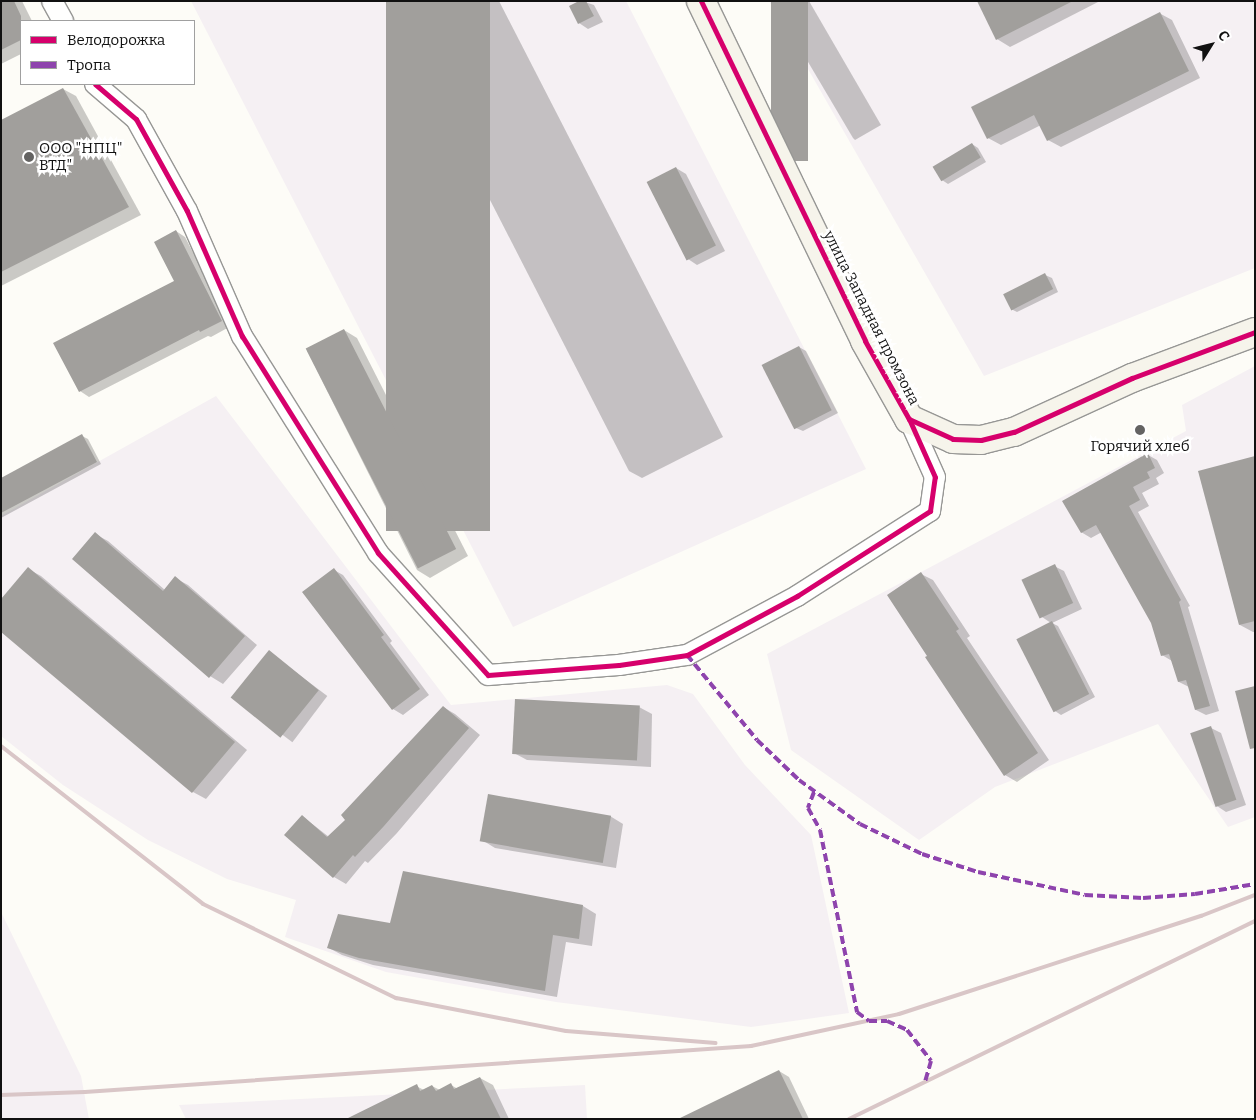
<!DOCTYPE html>
<html>
<head>
<meta charset="utf-8">
<style>
  body { margin:0 }
  #map { position:relative; width:1256px; height:1120px; overflow:hidden; background:#fdfcf7; font-family:Bitter,serif }
  div>[style] { position:absolute }
  [style*='--x'] { left:calc(var(--x)*1px); top:calc(var(--y)*1px); width:calc(var(--w)*1px); rotate:calc(var(--a)*1deg) }
  .industrial>* { inset:0; background:#f5f0f3 }
  .shadow>* { inset:0; background:#0003; transform-origin:0 0 }
  .building>* { inset:0; background:#a19f9c; transform-origin:0 0 }
  .roads { filter:drop-shadow(1px 0 #979795) drop-shadow(-1px 0 #979795) drop-shadow(0 1px #979795) drop-shadow(0 -1px #979795) }
  .street>* { height:20px; margin:-10px; padding:0 10px; transform-origin:10px; border-radius:10px; background:#fffffe }
  .secondary>* { height:28px; margin:-14px; padding:0 14px; transform-origin:14px; border-radius:14px; background:#f6f4eb }
  .rail>* { height:4px; margin:-2px; padding:0 2px; transform-origin:2px; border-radius:2px; background:#d9c6c7 }
  .quiet>* { height:4px; margin-top:-2px; transform-origin:0; background:repeating-linear-gradient(90deg,#8e44ad 0 8px,transparent 0 12px) }
  .cycleway>* { height:5px; margin:-2.5px; padding:0 2.5px; transform-origin:2.5px; border-radius:2.5px; background:#d6006c }
  .dots>* { width:14px; height:14px; translate:-50% -50%; box-sizing:border-box; border:2px solid #fff; border-radius:50% }
  span { translate:-50% -50%; white-space:nowrap; text-align:center; line-height:1.15; -webkit-text-stroke:5px #fff; paint-order:stroke }
  .poi-label { font-size:15px; color:#111 }
  .left { translate:0 -50%; text-align:left }
  .street-label { font-size:15px; color:#111 }
  .frame { position:absolute; inset:0; border:2px solid #111; pointer-events:none }
  .legend { position:absolute; left:20px; top:20px; width:175px; height:65px; box-sizing:border-box; background:#fff; border:1px solid #a0a0a0; margin:0; padding:6px 9px; list-style:none; font-size:15px; color:#111 }
  .legend li { display:flex; align-items:center; gap:10px; height:25px }
  .legend b { width:25px; border:1px solid #a0a0a0 }
  .north { position:absolute; left:1186px; top:20px; width:50px; height:50px; -webkit-text-stroke:4px #fff; paint-order:stroke; rotate:54deg; font-size:14px; font-weight:700; line-height:20px; text-align:center; color:#111 }
  .north::after { content:''; display:block; margin:auto; width:18px; height:22px; background:#111; clip-path:polygon(50% 0,100% 100%,50% 72%,0 100%) }
</style>
</head>
<body>
<div id="map">
  <div class="industrial">
    <i style="clip-path:polygon(191px 1px,626px 1px,866px 469px,513px 627px)"></i>
    <i style="clip-path:polygon(769px 1px,1255px 1px,1255px 268px,984px 376px)"></i>
    <i style="clip-path:polygon(1255px 366px,1255px 817px,1228px 827px,1158px 724px,995px 787px,919px 840px,791px 750px,767px 654px,1186px 431px,1182px 405px)"></i>
    <i style="clip-path:polygon(216px 396px,451px 705px,667px 685px,693px 694px,745px 765px,811px 835px,849px 1013px,751px 1027px,556px 1002px,386px 972px,285px 937px,296px 900px,227px 879px,148px 840px,63px 785px,1px 736px,1px 516px)"></i>
    <i style="clip-path:polygon(1px 912px,81px 1076px,89px 1119px,1px 1119px)"></i>
    <i style="clip-path:polygon(585px 1085px,587px 1119px,186px 1119px,179px 1105px)"></i>
  </div>
  <div class="shadow">
    <i style="clip-path:polygon(1px 1px,22px 1px,32px 21px,21px 21px,21px 54px,1px 64px)"></i>
    <i style="clip-path:polygon(388px 1px,499px 1px,723px 437px,642px 478px,629px 471px)"></i>
    <i style="clip-path:polygon(582px 1px,594px 5px,603px 22px,588px 29px,579px 23px)"></i>
    <i style="clip-path:polygon(772px 1px,809px 1px,881px 125px,855px 140px,853px 138px)"></i>
    <i style="clip-path:polygon(978px 1px,1100px 1px,1010px 47px,997px 39px)"></i>
    <i style="clip-path:polygon(1159px 13px,1172px 20px,1200px 78px,1061px 147px,1048px 140px,1041px 125px,1001px 145px,988px 138px)"></i>
    <i style="clip-path:polygon(63px 89px,76px 96px,141px 215px,1px 286px,1px 121px)"></i>
    <i style="clip-path:polygon(972px 144px,978px 148px,986px 162px,948px 184px,942px 180px)"></i>
    <i style="clip-path:polygon(676px 168px,686px 174px,725px 251px,697px 265px,688px 259px)"></i>
    <i style="clip-path:polygon(176px 231px,185px 237px,231px 326px,211px 337px,208px 336px,89px 397px,80px 391px,176px 282px)"></i>
    <i style="clip-path:polygon(1045px 275px,1052px 278px,1058px 292px,1017px 312px,1011px 309px)"></i>
    <i style="clip-path:polygon(344px 330px,357px 338px,468px 556px,430px 578px,417px 570px,307px 351px)"></i>
    <i style="clip-path:polygon(799px 347px,806px 351px,838px 413px,803px 431px,796px 428px)"></i>
    <i style="clip-path:polygon(82px 436px,88px 439px,101px 464px,1px 518px,1px 479px)"></i>
    <i style="clip-path:polygon(1148px 455px,1157px 460px,1164px 473px,1156px 478px,1159px 484px,1142px 493px,1149px 506px,1138px 512px,1190px 606px,1188px 607px,1219px 711px,1206px 715px,1196px 710px,1189px 687px,1179px 682px,1172px 661px,1162px 655px,1153px 623px,1102px 532px,1091px 538px,1081px 532px)"></i>
    <i style="clip-path:polygon(1255px 457px,1255px 632px,1253px 632px,1240px 625px)"></i>
    <i style="clip-path:polygon(95px 534px,108px 541px,165px 590px,175px 578px,188px 585px,257px 645px,223px 684px,210px 676px)"></i>
    <i style="clip-path:polygon(1054px 566px,1064px 571px,1082px 609px,1052px 623px,1058px 626px,1095px 697px,1061px 715px,1055px 711px,1051px 623px,1042px 617px)"></i>
    <i style="clip-path:polygon(28px 569px,41px 576px,247px 750px,206px 799px,193px 792px)"></i>
    <i style="clip-path:polygon(334px 570px,343px 575px,392px 641px,390px 643px,429px 695px,403px 715px,393px 709px)"></i>
    <i style="clip-path:polygon(921px 574px,933px 580px,970px 636px,967px 638px,1049px 760px,1017px 782px,1005px 775px,929px 656px)"></i>
    <i style="left:269px;top:652px;width:73px;height:58px;rotate:37deg"></i>
    <i style="clip-path:polygon(443px 707px,455px 714px,480px 735px,397px 833px,368px 863px,365px 861px,346px 884px,334px 877px,302px 816px,329px 837px,347px 820px)"></i>
    <i style="clip-path:polygon(639px 707px,652px 714px,651px 767px,527px 760px,514px 753px)"></i>
    <i style="clip-path:polygon(1211px 728px,1221px 733px,1246px 805px,1226px 812px,1217px 806px)"></i>
    <i style="clip-path:polygon(610px 816px,623px 824px,616px 868px,495px 848px,482px 840px)"></i>
    <i style="clip-path:polygon(403px 873px,583px 906px,596px 914px,592px 946px,566px 942px,557px 997px,373px 965px,342px 955px,329px 948px,391px 925px)"></i>
    <i style="clip-path:polygon(779px 1071px,789px 1077px,809px 1119px,681px 1119px)"></i>
    <i style="clip-path:polygon(480px 1078px,493px 1085px,509px 1119px,349px 1119px,416px 1086px,424px 1090px,432px 1086px,440px 1090px,451px 1085px,458px 1089px)"></i>
  </div>
  <div class="building">
    <i style="clip-path:polygon(1px 1px,14px 1px,21px 16px,21px 40px,1px 50px)"></i>
    <i style="left:386px;top:1px;width:104px;height:530px"></i>
    <i style="clip-path:polygon(579px 1px,586px 1px,594px 16px,578px 24px,569px 6px)"></i>
    <i style="left:771px;top:1px;width:37px;height:160px"></i>
    <i style="clip-path:polygon(977px 1px,1073px 1px,996px 40px)"></i>
    <i style="clip-path:polygon(1160px 12px,1189px 71px,1047px 141px,1034px 115px,987px 139px,971px 107px)"></i>
    <i style="clip-path:polygon(63px 88px,129px 207px,1px 272px,1px 120px)"></i>
    <i style="left:972px;top:143px;width:17px;height:46px;rotate:59deg"></i>
    <i style="left:676px;top:167px;width:88px;height:33px;rotate:63deg"></i>
    <i style="clip-path:polygon(176px 230px,222px 321px,200px 332px,199px 330px,79px 392px,53px 343px,174px 281px,154px 242px)"></i>
    <i style="left:1045px;top:273px;width:18px;height:47px;rotate:63deg"></i>
    <i style="left:344px;top:329px;width:247px;height:43px;rotate:63deg"></i>
    <i style="left:799px;top:346px;width:72px;height:42px;rotate:63deg"></i>
    <i style="clip-path:polygon(82px 434px,97px 462px,1px 513px,1px 478px)"></i>
    <i style="clip-path:polygon(1148px 453px,1155px 468px,1147px 472px,1150px 478px,1133px 487px,1140px 500px,1129px 506px,1181px 600px,1179px 602px,1210px 706px,1195px 710px,1186px 680px,1178px 682px,1169px 654px,1161px 656px,1151px 623px,1096px 525px,1081px 533px,1062px 501px)"></i>
    <i style="clip-path:polygon(1255px 456px,1255px 621px,1239px 625px,1198px 471px)"></i>
    <i style="clip-path:polygon(95px 532px,163px 591px,175px 576px,245px 636px,209px 678px,72px 559px)"></i>
    <i style="left:1055px;top:564px;width:43px;height:37px;rotate:65deg"></i>
    <i style="clip-path:polygon(28px 567px,235px 742px,192px 793px,1px 632px,1px 599px)"></i>
    <i style="clip-path:polygon(334px 568px,384px 635px,381px 637px,420px 689px,392px 710px,302px 592px)"></i>
    <i style="clip-path:polygon(921px 572px,959px 629px,956px 631px,1038px 753px,1004px 776px,925px 657px,927px 656px,887px 595px)"></i>
    <i style="left:1052px;top:621px;width:82px;height:40px;rotate:63deg"></i>
    <i style="left:269px;top:650px;width:64px;height:61px;rotate:39deg"></i>
    <i style="clip-path:polygon(1255px 686px,1255px 748px,1250px 749px,1235px 691px)"></i>
    <i style="left:515px;top:699px;width:125px;height:55px;rotate:3deg"></i>
    <i style="clip-path:polygon(443px 706px,469px 728px,384px 826px,355px 857px,353px 855px,333px 878px,284px 835px,302px 815px,327px 837px,345px 820px,341px 815px)"></i>
    <i style="left:1211px;top:726px;width:78px;height:22px;rotate:71deg"></i>
    <i style="left:488px;top:794px;width:125px;height:48px;rotate:10deg"></i>
    <i style="clip-path:polygon(403px 871px,583px 905px,579px 939px,553px 935px,545px 991px,359px 958px,327px 948px,338px 914px,390px 923px)"></i>
    <i style="clip-path:polygon(779px 1070px,803px 1119px,678px 1119px)"></i>
    <i style="clip-path:polygon(480px 1077px,501px 1119px,346px 1119px,417px 1084px,420px 1091px,432px 1085px,436px 1091px,451px 1083px,454px 1089px)"></i>
  </div>
  <div class="roads">
    <div class="street">
      <i style="--x:52;--y:1;--w:23;--a:61"></i>
      <i style="--x:95;--y:84;--w:54;--a:40.5"></i>
      <i style="--x:136;--y:119;--w:105;--a:61"></i>
      <i style="--x:187;--y:211;--w:137;--a:66.3"></i>
      <i style="--x:242;--y:336;--w:256;--a:57.9"></i>
      <i style="--x:378;--y:553;--w:164;--a:48"></i>
      <i style="--x:488;--y:675;--w:131;--a:-4.4"></i>
      <i style="--x:619;--y:665;--w:69;--a:-8.4"></i>
      <i style="--x:687;--y:655;--w:125;--a:-28.2"></i>
      <i style="--x:797;--y:596;--w:158;--a:-32.6"></i>
      <i style="--x:930;--y:511;--w:34;--a:-82"></i>
      <i style="--x:935;--y:477;--w:64;--a:-114.1"></i>
    </div>
    <div class="secondary">
      <i style="--x:701;--y:1;--w:377;--a:64.2"></i>
      <i style="--x:865;--y:341;--w:90;--a:60.6"></i>
      <i style="--x:909;--y:419;--w:48;--a:24.4"></i>
      <i style="--x:953;--y:439;--w:28;--a:2"></i>
      <i style="--x:981;--y:440;--w:34;--a:-14"></i>
      <i style="--x:1014;--y:432;--w:130;--a:-24.6"></i>
      <i style="--x:1132;--y:378;--w:131;--a:-20.5"></i>
    </div>
  </div>
  <div class="rail">
    <i style="--x:1;--y:746;--w:256;--a:38"></i>
    <i style="--x:203;--y:904;--w:215;--a:26"></i>
    <i style="--x:396;--y:998;--w:173;--a:11"></i>
    <i style="--x:566;--y:1031;--w:150;--a:4.6"></i>
    <i style="--x:1;--y:1095;--w:84;--a:-2"></i>
    <i style="--x:85;--y:1092;--w:668;--a:-3.95"></i>
    <i style="--x:751;--y:1046;--w:151;--a:-12.2"></i>
    <i style="--x:899;--y:1014;--w:318;--a:-18"></i>
    <i style="--x:1201;--y:916;--w:58;--a:-21.3"></i>
    <i style="--x:849;--y:1119;--w:452;--a:-26"></i>
  </div>
  <div class="quiet">
    <i style="--x:687;--y:655;--w:110;--a:50.5"></i>
    <i style="--x:757;--y:740;--w:58;--a:43.6"></i>
    <i style="--x:799;--y:780;--w:75;--a:35.8"></i>
    <i style="--x:860;--y:824;--w:69;--a:25.8"></i>
    <i style="--x:922;--y:854;--w:59;--a:17.8"></i>
    <i style="--x:978;--y:872;--w:109;--a:12.1"></i>
    <i style="--x:1085;--y:895;--w:58;--a:3"></i>
    <i style="--x:1143;--y:898;--w:52;--a:-4.4"></i>
    <i style="--x:1195;--y:894;--w:61;--a:-9.5"></i>
    <i style="--x:814;--y:792;--w:17;--a:111"></i>
    <i style="--x:808;--y:808;--w:25;--a:61"></i>
    <i style="--x:820;--y:830;--w:186;--a:78.5"></i>
    <i style="--x:857;--y:1012;--w:15;--a:37"></i>
    <i style="--x:869;--y:1021;--w:18;--a:0"></i>
    <i style="--x:887;--y:1021;--w:22;--a:24"></i>
    <i style="--x:907;--y:1030;--w:39;--a:52"></i>
    <i style="--x:931;--y:1061;--w:22;--a:106"></i>
  </div>
  <div class="cycleway">
    <i style="--x:701;--y:1;--w:377;--a:64.2"></i>
    <i style="--x:865;--y:341;--w:90;--a:60.6"></i>
    <i style="--x:909;--y:419;--w:48;--a:24.4"></i>
    <i style="--x:953;--y:439;--w:28;--a:2"></i>
    <i style="--x:981;--y:440;--w:34;--a:-14"></i>
    <i style="--x:1014;--y:432;--w:130;--a:-24.6"></i>
    <i style="--x:1132;--y:378;--w:131;--a:-20.5"></i>
    <i style="--x:95;--y:84;--w:54;--a:40.5"></i>
    <i style="--x:136;--y:119;--w:105;--a:61"></i>
    <i style="--x:187;--y:211;--w:137;--a:66.3"></i>
    <i style="--x:242;--y:336;--w:256;--a:57.9"></i>
    <i style="--x:378;--y:553;--w:164;--a:48"></i>
    <i style="--x:488;--y:675;--w:131;--a:-4.4"></i>
    <i style="--x:619;--y:665;--w:69;--a:-8.4"></i>
    <i style="--x:687;--y:655;--w:125;--a:-28.2"></i>
    <i style="--x:797;--y:596;--w:158;--a:-32.6"></i>
    <i style="--x:930;--y:511;--w:34;--a:-82"></i>
    <i style="--x:935;--y:477;--w:64;--a:-114.1"></i>
  </div>
  <div class="dots">
    <i style="left:29px;top:157px;background:#646362"></i>
    <i style="left:1140px;top:430px;background:#646362"></i>
  </div>
  <div class="poi-label">
    <span class="left" style="left:39px;top:157px">ООО "НПЦ"<br>ВТД"</span>
    <span style="left:1140px;top:447px">Горячий хлеб</span>
  </div>
  <div class="street-label">
    <span style="left:871px;top:318px;rotate:63deg">улица Западная промзона</span>
  </div>
  <div class="frame"></div>
  <ul class="legend">
  <li><b style="height:6px;background:#d6006c"></b>Велодорожка</li>
  <li><b style="height:6px;background:#8e44ad"></b>Тропа</li>
  </ul>
  <div class="north">С</div>
</div>
</body>
</html>
